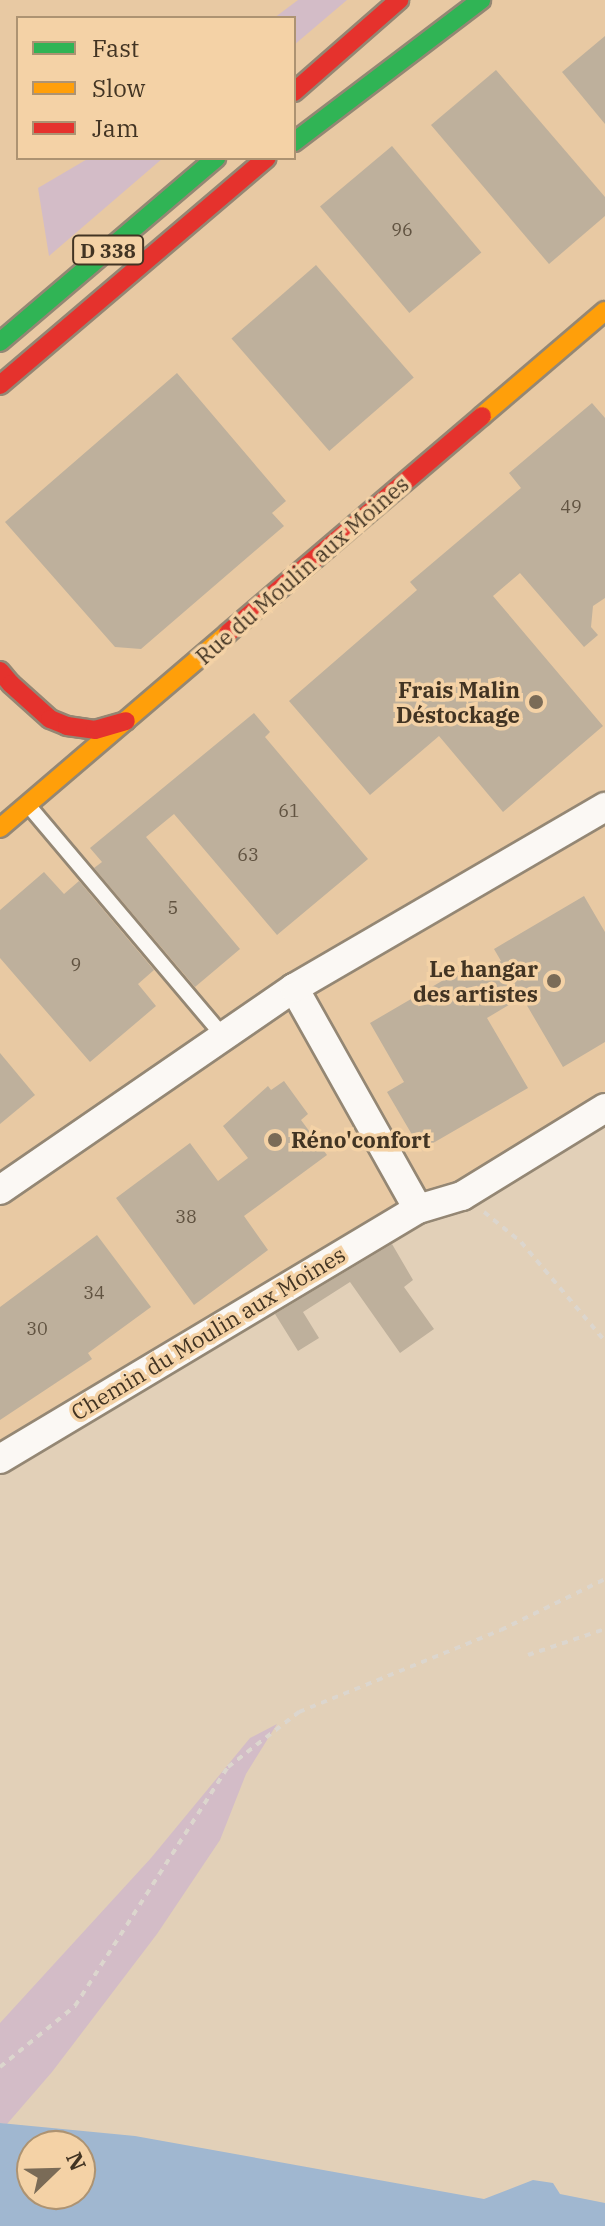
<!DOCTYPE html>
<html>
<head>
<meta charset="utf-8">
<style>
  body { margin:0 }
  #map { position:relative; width:605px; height:2226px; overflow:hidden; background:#e2d0b8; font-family:"IBM Plex Serif",serif }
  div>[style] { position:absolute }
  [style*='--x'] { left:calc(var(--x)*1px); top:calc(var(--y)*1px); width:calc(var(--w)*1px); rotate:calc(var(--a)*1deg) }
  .built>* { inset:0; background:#e8c9a3 }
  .green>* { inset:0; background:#d3bcc7 }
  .water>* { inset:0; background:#a0b7d0 }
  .building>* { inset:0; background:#beb09c; transform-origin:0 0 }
  .path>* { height:4px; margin-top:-2px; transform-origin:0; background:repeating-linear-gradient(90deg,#dcd6ce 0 6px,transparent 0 12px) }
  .roads { filter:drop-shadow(2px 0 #948774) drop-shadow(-2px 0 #948774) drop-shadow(0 2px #948774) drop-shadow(0 -2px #948774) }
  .lane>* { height:14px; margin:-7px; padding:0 7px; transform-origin:7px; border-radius:7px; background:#fbf8f4 }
  .street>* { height:28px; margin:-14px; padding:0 14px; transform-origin:14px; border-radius:14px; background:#fbf8f4 }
  .fast>* { height:18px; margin:-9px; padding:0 9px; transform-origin:9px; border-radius:9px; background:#30b455 }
  .slow>* { height:18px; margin:-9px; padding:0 9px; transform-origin:9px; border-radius:9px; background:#ff9f0a }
  .jam>* { height:18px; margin:-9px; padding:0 9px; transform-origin:9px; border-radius:9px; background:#e5322d }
  .dots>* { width:22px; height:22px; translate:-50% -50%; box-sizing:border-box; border:4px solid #f4d2a6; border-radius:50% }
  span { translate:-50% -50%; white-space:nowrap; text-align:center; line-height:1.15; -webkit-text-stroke:7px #f4d2a6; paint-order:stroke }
  .number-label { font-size:18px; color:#615341 }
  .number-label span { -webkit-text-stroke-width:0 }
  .shield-label span { padding:2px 6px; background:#f4d2a6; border:2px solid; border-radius:6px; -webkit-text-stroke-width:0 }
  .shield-label { font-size:20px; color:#423423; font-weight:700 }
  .street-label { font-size:22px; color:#423423 }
  .poi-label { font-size:22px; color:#423423; font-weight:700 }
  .right { translate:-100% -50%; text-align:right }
  .left { translate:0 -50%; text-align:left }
  .legend { position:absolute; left:16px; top:16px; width:280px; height:144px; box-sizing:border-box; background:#f4d2a6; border:2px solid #ad9372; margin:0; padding:10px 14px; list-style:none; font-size:24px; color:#423423 }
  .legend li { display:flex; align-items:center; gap:16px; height:40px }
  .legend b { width:40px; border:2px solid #ad9372 }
  .north { position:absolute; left:16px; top:2130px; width:80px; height:80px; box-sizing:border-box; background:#f4d2a6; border:2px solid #ad9372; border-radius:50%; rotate:67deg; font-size:22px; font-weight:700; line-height:32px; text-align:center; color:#423423 }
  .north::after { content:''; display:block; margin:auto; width:28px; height:36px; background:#7a6b57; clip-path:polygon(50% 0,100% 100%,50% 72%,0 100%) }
</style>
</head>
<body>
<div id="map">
  <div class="built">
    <i style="clip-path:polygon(evenodd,0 0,605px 0,605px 1113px,0 1459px,0 0,18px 18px,294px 18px,294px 158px,18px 158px,18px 18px)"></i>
  </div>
  <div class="green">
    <i style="clip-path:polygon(298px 0,347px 0,294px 45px,294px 18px,274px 18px)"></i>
    <i style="clip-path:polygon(89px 158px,163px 158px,49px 256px,38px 188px)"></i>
    <i style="clip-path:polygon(277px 1724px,246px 1774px,220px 1840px,157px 1934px,52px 2072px,7px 2124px,0 2123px,0 2023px,151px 1858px,250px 1738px)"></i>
  </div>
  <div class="water">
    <i style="clip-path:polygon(evenodd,0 2123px,135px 2136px,484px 2199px,533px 2180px,553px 2183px,560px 2194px,605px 2203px,605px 2226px,0 2226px,0 2123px,32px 2146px,80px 2146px,80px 2194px,32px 2194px,32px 2146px)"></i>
  </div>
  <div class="building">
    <i style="clip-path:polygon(605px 36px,605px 124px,562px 72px)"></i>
    <i style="clip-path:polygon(496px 70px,605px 197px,605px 216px,549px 264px,431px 125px)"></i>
    <i style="left:392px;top:146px;width:139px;height:94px;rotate:50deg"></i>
    <i style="left:316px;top:265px;width:149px;height:112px;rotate:49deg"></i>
    <i style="clip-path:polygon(177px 373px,286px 501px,272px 513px,284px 526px,141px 649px,115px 647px,5px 522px)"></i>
    <i style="clip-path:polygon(592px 403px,605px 418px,605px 598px,593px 606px,591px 627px,598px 635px,584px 647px,520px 573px,493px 596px,603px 726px,503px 812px,439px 736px,370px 795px,289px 701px,417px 590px,410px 582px,521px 488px,509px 473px)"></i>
    <i style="clip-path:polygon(254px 713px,270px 732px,265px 737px,368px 859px,277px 935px,174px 814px,146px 837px,240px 949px,195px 987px,94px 868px,102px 862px,90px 848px)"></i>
    <i style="clip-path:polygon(44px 872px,64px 894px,79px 881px,154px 970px,138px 984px,156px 1006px,90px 1062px,0 958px,0 910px)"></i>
    <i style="clip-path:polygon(584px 896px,605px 932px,605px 1042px,563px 1067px,522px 997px,487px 1018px,528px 1088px,421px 1150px,387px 1092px,404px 1082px,370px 1023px,459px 971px,464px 981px,501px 961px,494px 949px)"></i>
    <i style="clip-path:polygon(0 1053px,35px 1095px,0 1124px)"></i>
    <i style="clip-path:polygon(284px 1081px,308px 1114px,301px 1120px,327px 1155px,244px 1216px,268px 1250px,194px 1305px,116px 1198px,190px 1143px,218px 1181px,248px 1158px,223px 1126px,268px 1086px,271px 1090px)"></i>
    <i style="clip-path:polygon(97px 1235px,151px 1307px,88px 1353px,92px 1359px,0 1420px,0 1307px)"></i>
    <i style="clip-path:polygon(392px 1244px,413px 1280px,404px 1287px,434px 1329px,400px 1353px,350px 1282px,303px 1312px,319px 1338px,298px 1351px,275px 1314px)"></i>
  </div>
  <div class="path">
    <i style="--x:484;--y:1212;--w:48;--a:39"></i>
    <i style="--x:521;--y:1242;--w:130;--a:49.7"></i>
    <i style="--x:528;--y:1655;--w:81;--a:-18.7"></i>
    <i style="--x:0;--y:2067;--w:97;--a:-39.1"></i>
    <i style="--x:75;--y:2006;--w:284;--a:-57.4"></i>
    <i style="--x:228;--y:1767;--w:90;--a:-37.8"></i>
    <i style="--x:299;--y:1712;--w:218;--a:-22.1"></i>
    <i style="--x:501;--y:1630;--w:116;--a:-26.1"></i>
  </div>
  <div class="roads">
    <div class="lane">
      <i style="--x:28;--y:805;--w:302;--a:49.8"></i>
    </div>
    <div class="street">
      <i style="--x:294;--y:988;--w:253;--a:60.7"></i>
      <i style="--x:0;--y:1190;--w:357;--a:-34.5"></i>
      <i style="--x:294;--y:988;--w:360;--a:-30.2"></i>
      <i style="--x:0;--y:1459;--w:487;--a:-30.9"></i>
      <i style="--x:418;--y:1209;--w:46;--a:-16.5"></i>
      <i style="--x:462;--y:1196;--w:168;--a:-31.6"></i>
    </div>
    <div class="fast">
      <i style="--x:294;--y:142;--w:235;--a:-37.2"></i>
      <i style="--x:0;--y:342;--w:284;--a:-40.4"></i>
    </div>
    <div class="slow">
      <i style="--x:482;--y:416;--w:162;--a:-40.5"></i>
      <i style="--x:0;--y:828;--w:300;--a:-40.5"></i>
    </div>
    <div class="jam">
      <i style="--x:294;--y:92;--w:140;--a:-41.2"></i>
      <i style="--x:0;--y:385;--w:350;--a:-40.4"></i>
      <i style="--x:228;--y:633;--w:334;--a:-40.5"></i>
      <i style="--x:0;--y:671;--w:17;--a:50"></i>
      <i style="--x:11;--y:684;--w:52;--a:41.9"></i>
      <i style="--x:50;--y:719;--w:18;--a:22"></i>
      <i style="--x:67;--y:726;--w:28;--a:8"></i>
      <i style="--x:95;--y:730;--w:32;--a:-16"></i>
    </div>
  </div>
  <div class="dots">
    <i style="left:536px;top:702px;background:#7a6b57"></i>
    <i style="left:554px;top:981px;background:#7a6b57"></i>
    <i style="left:275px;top:1140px;background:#7a6b57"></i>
  </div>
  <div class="number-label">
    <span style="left:402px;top:230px">96</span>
    <span style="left:571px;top:507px">49</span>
    <span style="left:289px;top:811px">61</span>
    <span style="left:248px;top:855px">63</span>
    <span style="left:173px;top:908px">5</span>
    <span style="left:76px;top:965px">9</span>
    <span style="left:186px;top:1217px">38</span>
    <span style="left:94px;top:1293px">34</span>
    <span style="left:37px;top:1329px">30</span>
  </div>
  <div class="shield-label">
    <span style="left:108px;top:250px">D 338</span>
  </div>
  <div class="street-label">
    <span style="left:302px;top:570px;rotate:-41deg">Rue du Moulin aux Moines</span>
    <span style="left:208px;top:1333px;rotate:-31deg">Chemin du Moulin aux Moines</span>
  </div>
  <div class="poi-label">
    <span class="right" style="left:520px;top:702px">Frais Malin<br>Déstockage</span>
    <span class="right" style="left:538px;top:981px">Le hangar<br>des artistes</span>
    <span class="left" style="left:291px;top:1140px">Réno'confort</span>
  </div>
  <ul class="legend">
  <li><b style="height:10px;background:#30b455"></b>Fast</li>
  <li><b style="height:10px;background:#ff9f0a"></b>Slow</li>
  <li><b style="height:10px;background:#e5322d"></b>Jam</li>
  </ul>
  <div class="north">N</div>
</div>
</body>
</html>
